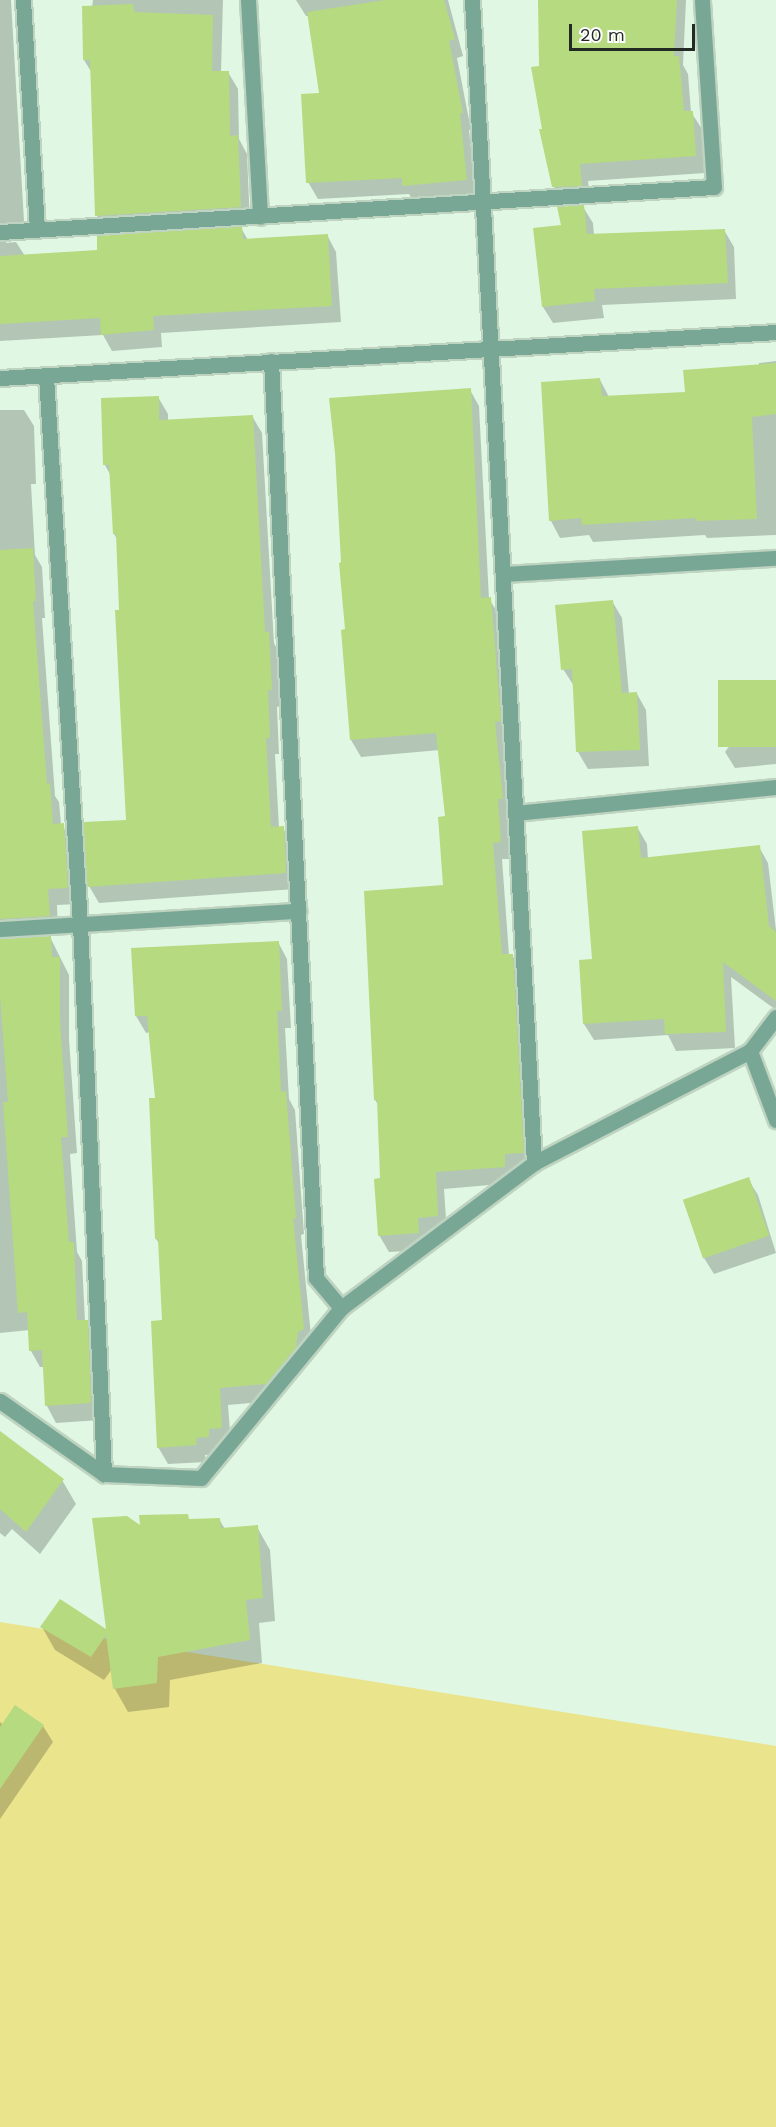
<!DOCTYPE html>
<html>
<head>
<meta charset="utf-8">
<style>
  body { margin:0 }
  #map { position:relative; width:776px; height:2127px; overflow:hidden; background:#e0f8e3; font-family:"Work Sans",sans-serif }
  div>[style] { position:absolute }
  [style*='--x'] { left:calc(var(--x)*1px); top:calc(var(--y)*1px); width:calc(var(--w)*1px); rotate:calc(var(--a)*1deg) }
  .green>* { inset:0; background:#eae48c }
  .shadow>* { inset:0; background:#0003 }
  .building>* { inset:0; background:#b6da80; transform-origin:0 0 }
  .roads { filter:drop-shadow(2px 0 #bed3c0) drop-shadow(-2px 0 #bed3c0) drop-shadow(0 2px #bed3c0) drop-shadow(0 -2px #bed3c0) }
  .minor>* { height:15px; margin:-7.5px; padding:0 7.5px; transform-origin:7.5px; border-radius:7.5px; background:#79a796 }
  .tertiary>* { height:15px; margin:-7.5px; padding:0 7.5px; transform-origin:7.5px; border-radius:7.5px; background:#79a796 }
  span { translate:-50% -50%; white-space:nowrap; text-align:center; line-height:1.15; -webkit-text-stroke:5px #fefefe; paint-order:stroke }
  .scale { position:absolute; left:569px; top:24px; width:126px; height:27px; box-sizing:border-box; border:3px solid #222a23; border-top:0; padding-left:8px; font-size:18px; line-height:21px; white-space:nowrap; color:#222a23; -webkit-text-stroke:4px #fefefe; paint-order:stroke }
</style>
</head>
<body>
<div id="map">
  <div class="green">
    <i style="clip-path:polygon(0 1622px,776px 1746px,776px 2127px,0 2127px)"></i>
  </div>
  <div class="shadow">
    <i style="clip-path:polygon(0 0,11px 0,25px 238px,6px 240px,6px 243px,16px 242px,25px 256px,99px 252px,241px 228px,248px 240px,327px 235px,336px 252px,341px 322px,161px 333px,162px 347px,112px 351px,103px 335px,0 341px)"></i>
    <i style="clip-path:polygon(93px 0,223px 0,221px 72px,228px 72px,238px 89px,239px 139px,247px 154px,250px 224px,107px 233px,97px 216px,92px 73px,84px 60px)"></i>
    <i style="clip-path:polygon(296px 0,448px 0,463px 56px,457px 58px,471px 130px,469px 130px,476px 196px,414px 203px,409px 194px,318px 199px,308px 182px,321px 95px,309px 16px,306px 16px)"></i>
    <i style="clip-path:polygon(540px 0,686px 0,683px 65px,688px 74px,691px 112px,702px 129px,705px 173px,588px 181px,591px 202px,563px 204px,554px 187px,544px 130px)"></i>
    <i style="clip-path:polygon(583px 207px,593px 223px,594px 235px,724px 230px,734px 247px,736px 299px,602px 305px,604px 318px,553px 323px,543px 307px,562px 226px)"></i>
    <i style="clip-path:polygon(776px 361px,776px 535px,707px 538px,705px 535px,593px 542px,589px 535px,560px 538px,551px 521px,543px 384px,600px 380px,609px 397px,686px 393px,759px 366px,759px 363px)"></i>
    <i style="clip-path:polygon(470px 390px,479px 406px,489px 599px,500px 616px,509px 738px,504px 738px,511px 815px,507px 816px,509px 859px,502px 859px,509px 955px,512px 955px,522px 972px,532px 1170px,514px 1183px,444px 1189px,447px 1233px,426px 1234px,428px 1250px,389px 1252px,379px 1235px,382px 1180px,379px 1106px,375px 1100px,444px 886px,447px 818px,440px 750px,361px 757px,351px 740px,343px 631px,346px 631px)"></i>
    <i style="clip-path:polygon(158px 397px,168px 414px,168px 421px,252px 416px,262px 433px,274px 643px,278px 651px,281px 706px,277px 707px,279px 754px,275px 754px,279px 828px,283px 828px,292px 845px,295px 889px,99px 903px,89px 886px,128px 821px,117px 539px,114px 534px,111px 476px,105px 465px)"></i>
    <i style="clip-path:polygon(0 410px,24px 410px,34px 426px,36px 484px,31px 484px,35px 555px,42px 567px,45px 618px,42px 618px,55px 796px,59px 802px,61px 825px,73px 841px,77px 904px,57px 905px,58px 933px,9px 936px,2px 940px,50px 937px,69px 975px,69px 1039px,77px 1153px,70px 1154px,77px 1252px,82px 1261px,85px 1321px,96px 1338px,100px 1420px,56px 1423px,47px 1406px,45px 1367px,40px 1367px,31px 1351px,30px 1330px,0 1333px)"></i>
    <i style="clip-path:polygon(612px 601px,622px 618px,629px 694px,637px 694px,646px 710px,649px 766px,588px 769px,578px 752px,574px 686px,563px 669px)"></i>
    <i style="clip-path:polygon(776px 682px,776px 764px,735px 768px,725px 752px)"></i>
    <i style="clip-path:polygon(637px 827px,647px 844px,648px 859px,759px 847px,768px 863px,776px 930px,776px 1010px,731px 977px,735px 1048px,676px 1051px,668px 1035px,594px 1040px,584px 1024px,593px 960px)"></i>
    <i style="clip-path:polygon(278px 942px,287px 959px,291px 1028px,285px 1028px,289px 1099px,295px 1110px,304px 1234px,301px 1235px,312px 1346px,307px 1349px,305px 1365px,275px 1401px,228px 1405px,231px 1444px,218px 1446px,218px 1454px,205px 1455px,206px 1462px,168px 1464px,158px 1447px,163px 1322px,160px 1245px,156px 1239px,156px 1099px,150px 1032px,146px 1033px,136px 1016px)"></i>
    <i style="clip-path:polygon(748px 1179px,758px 1195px,776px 1253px,714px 1274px,704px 1258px)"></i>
    <i style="clip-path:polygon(0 1433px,62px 1480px,76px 1504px,40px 1554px,12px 1529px,5px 1537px,0 1533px)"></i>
    <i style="clip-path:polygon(219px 1519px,225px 1529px,257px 1527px,270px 1550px,275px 1621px,259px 1623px,262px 1663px,170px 1680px,169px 1707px,128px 1712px,115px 1689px,112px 1669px,104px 1680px,55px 1650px,42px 1627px,107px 1632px,141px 1528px)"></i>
    <i style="clip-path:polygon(0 1722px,4px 1725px,43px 1726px,53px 1742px,0 1819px)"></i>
  </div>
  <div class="building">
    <i style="clip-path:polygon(385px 0,444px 0,455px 39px,449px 41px,463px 113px,460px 114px,467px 180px,402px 186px,402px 178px,306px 183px,301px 94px,319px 93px,307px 12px)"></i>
    <i style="clip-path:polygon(538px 0,677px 0,674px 56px,679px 56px,684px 111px,693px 111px,696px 156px,580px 164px,582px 186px,552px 187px,539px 129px,542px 129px,531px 67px,539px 66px)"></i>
    <i style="clip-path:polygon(133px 4px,134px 12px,213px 15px,212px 71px,229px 71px,230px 136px,238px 135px,241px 207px,95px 216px,90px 60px,83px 60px,82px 6px)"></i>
    <i style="clip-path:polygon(584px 205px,587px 234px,725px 229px,728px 283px,594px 289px,595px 301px,542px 307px,533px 228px,561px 225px,557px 207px)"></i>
    <i style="clip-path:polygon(242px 226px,243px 239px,328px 234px,332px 306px,153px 316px,154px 330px,101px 335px,100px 318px,0 324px,0 256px,97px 250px,97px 236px)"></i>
    <i style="clip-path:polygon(776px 363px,776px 414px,752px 417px,757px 519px,696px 521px,696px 518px,582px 525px,581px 518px,549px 521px,541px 382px,600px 378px,602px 396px,685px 392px,683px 370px)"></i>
    <i style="clip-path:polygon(471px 388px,481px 598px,491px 597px,501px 721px,495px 722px,503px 799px,498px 799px,501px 842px,493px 843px,502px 954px,513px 954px,524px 1153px,505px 1154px,505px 1167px,436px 1172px,438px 1216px,418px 1218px,419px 1233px,378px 1236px,374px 1179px,380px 1178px,377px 1100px,374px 1100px,364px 891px,443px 885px,438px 817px,445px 816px,436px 733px,350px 740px,341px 630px,345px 629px,339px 563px,341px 562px,335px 453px,329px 398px)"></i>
    <i style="clip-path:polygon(159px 396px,159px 420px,253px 415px,265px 632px,269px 632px,272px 690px,268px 690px,270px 738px,266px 738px,271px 827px,284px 826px,286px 873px,87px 887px,83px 822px,126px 820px,115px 610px,119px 610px,116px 534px,113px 534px,109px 465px,103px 465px,101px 398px)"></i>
    <i style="clip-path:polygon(33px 548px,36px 601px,33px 601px,47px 784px,50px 783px,53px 824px,64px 823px,68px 888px,48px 889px,50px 916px,0 919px,0 550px)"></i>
    <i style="clip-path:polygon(613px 600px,622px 693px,637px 692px,640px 750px,576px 752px,572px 669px,561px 670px,555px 605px)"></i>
    <i style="left:776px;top:680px;width:67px;height:58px;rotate:90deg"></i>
    <i style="clip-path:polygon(638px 826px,641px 858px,760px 845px,769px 926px,776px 932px,776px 1001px,723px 962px,726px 1032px,665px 1034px,664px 1019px,583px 1024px,579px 960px,592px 959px,582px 831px)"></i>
    <i style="clip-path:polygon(51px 936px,52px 957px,60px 957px,60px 1021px,68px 1137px,61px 1137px,69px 1242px,74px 1242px,77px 1320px,88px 1320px,91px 1403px,45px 1406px,42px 1350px,29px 1351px,27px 1312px,18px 1313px,3px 1102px,8px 1102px,0 995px,0 939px)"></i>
    <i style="clip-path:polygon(279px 941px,282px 1011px,277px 1011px,281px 1092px,286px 1091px,296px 1218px,293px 1218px,304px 1329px,298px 1332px,296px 1348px,266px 1384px,220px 1388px,222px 1428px,209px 1429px,209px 1437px,196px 1438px,197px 1445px,157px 1448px,151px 1321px,162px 1320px,158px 1239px,155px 1239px,149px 1098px,155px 1098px,147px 1016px,135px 1016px,131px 948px)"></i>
    <i style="left:749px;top:1177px;width:62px;height:70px;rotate:71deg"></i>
    <i style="clip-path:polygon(0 1431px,64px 1479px,26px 1532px,0 1509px)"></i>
    <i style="clip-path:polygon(188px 1514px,189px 1519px,220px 1518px,221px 1528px,258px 1525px,263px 1598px,246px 1600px,250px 1640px,158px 1657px,157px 1683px,113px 1689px,106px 1635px,91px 1657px,40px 1627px,60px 1599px,106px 1629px,92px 1518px,127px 1516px,140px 1525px,139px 1515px)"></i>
    <i style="clip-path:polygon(15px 1705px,44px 1725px,0 1789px,0 1727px)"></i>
  </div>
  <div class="roads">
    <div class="minor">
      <i style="--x:23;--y:0;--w:230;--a:86.5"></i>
      <i style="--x:248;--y:0;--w:217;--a:86.8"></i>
      <i style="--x:472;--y:0;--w:1165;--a:86.95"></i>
      <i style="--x:0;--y:232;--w:715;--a:-3.61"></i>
      <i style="--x:714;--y:187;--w:187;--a:-93.7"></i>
      <i style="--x:271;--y:361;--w:918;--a:87.19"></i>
      <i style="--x:316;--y:1278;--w:39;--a:50"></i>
      <i style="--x:46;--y:376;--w:549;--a:86.45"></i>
      <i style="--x:80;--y:924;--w:551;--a:87.5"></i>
      <i style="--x:503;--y:574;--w:273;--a:-3.4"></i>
      <i style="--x:515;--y:813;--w:262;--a:-5.7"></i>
      <i style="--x:0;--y:929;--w:299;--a:-3.5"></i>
      <i style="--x:750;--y:1051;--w:74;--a:69.4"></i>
      <i style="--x:0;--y:1401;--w:127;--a:35.1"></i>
      <i style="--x:104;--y:1474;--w:97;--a:2.4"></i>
      <i style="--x:201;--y:1478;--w:220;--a:-50.5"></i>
      <i style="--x:341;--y:1308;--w:241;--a:-36.9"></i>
      <i style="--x:534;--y:1163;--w:243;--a:-27.4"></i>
      <i style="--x:750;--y:1051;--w:43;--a:-52.6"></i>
    </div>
    <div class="tertiary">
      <i style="--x:0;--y:378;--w:777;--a:-3.39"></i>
    </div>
  </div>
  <div class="scale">20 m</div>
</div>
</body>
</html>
